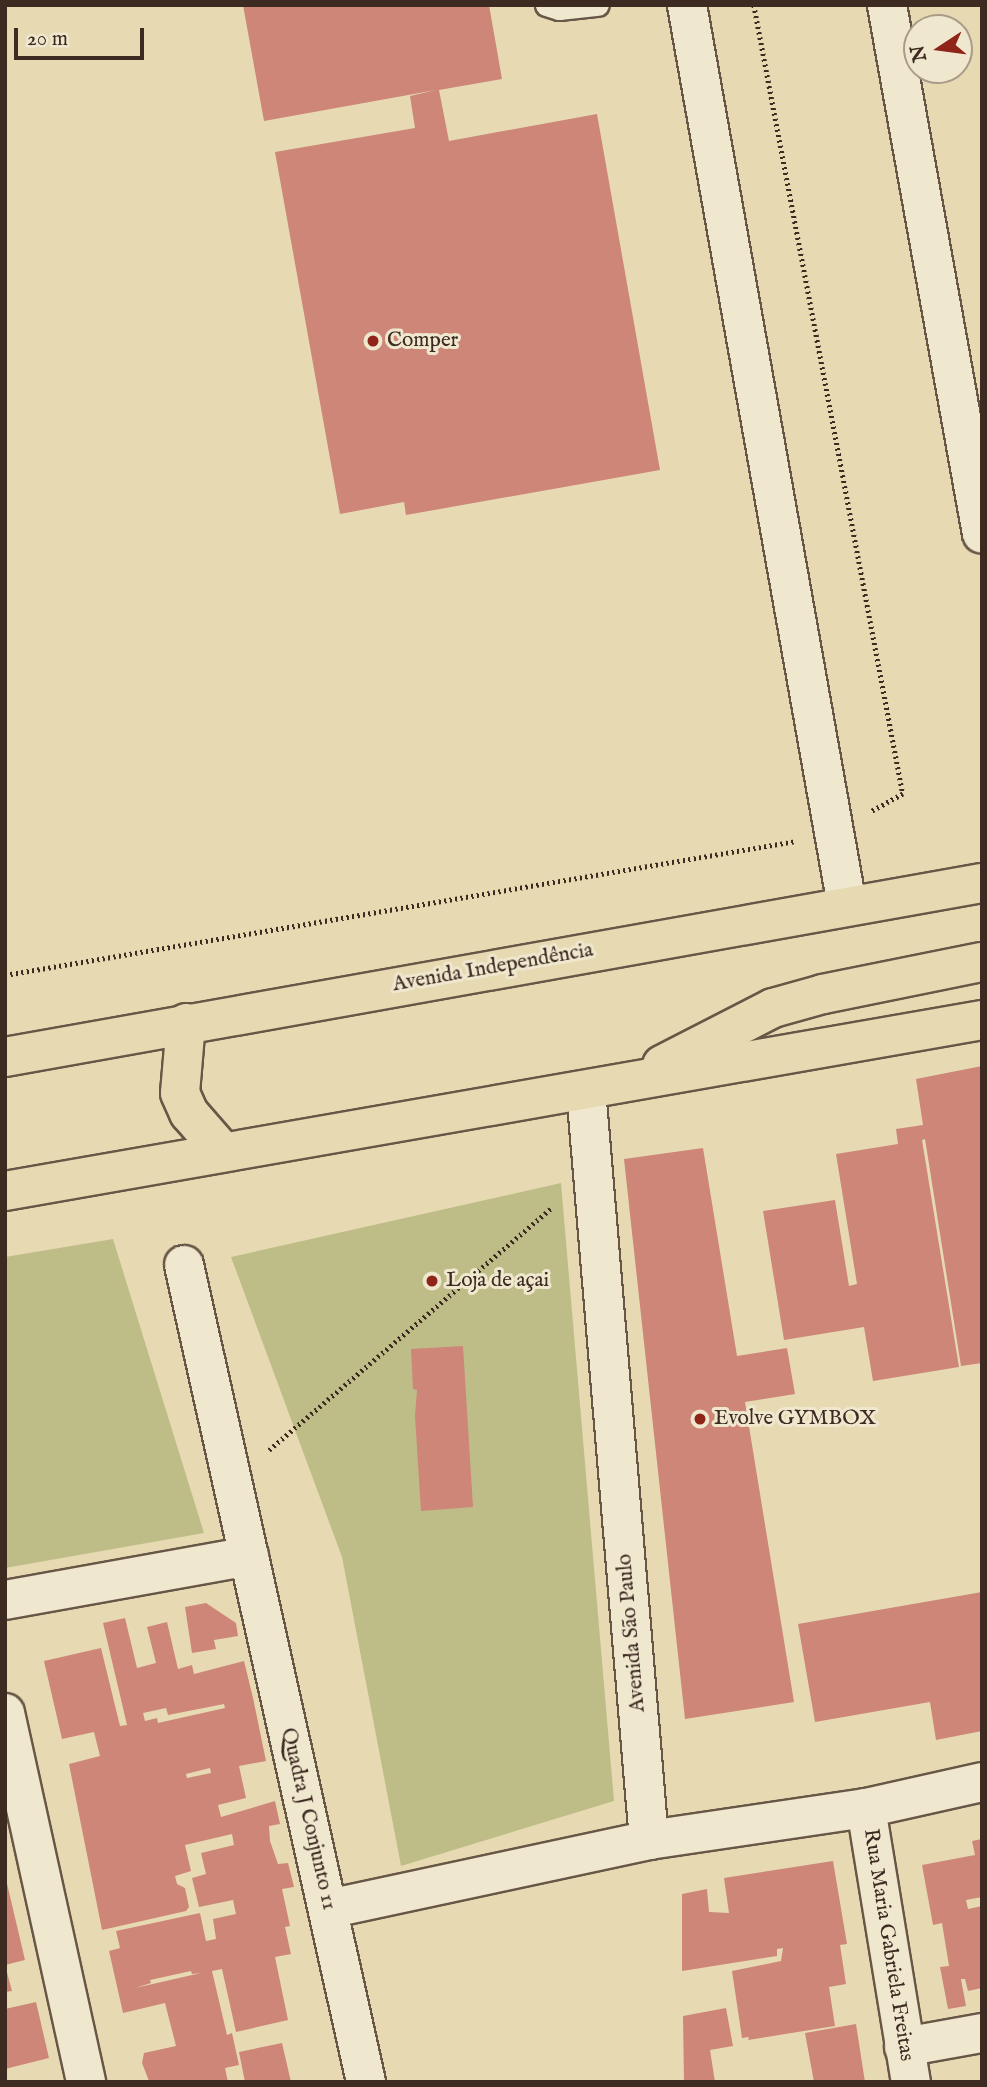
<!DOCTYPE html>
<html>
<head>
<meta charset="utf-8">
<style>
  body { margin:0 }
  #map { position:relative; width:987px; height:2087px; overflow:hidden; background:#e7dab3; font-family:"IM FELL English",serif }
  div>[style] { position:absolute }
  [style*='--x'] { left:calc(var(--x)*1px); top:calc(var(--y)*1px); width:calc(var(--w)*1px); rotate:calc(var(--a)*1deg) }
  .green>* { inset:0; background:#bebd87 }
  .building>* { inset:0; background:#cd8677 }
  .path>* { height:4.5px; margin-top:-2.25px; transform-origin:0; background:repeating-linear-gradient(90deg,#3d2a21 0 2px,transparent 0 5.5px) }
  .roads { filter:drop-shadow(2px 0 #685646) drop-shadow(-2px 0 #685646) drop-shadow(0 2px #685646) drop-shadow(0 -2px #685646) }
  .lane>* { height:21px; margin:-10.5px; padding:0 10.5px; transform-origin:10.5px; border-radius:10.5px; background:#efe7ce }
  .street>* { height:38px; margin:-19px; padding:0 19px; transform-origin:19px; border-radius:19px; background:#efe7ce }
  .secondary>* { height:38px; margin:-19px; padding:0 19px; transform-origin:19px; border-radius:19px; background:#efe7ce }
  .primary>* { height:38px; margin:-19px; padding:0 19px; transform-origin:19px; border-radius:19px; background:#e7dab3 }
  .dots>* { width:19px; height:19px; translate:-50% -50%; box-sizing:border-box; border:4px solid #efe7ce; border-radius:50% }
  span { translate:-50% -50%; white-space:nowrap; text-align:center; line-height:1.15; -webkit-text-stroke:6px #efe7ce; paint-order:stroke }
  .poi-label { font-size:21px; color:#3d2a21 }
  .left { translate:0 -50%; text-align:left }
  .street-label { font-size:21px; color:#3d2a21 }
  .frame { position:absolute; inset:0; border:7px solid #3d2a21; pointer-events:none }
  .north { position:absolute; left:903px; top:14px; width:70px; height:70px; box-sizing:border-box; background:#efe7ce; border:2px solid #a89b89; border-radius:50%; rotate:257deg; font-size:19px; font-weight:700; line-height:28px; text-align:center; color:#3d2a21 }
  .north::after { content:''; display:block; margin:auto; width:24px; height:32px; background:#8f2418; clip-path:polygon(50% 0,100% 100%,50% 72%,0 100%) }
  .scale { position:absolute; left:14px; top:28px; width:130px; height:32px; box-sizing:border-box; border:4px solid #3d2a21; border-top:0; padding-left:9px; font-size:21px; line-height:24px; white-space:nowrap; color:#3d2a21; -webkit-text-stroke:5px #efe7ce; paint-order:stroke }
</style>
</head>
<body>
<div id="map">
  <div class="green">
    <i style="clip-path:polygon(561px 1183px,614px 1801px,401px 1866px,342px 1557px,231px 1257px)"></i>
    <i style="clip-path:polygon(113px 1239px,204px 1533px,5px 1568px,5px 1257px)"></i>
  </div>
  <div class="building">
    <i style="clip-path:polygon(243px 5px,489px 5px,502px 79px,439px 90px,449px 141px,597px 114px,660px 470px,406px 515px,404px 502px,340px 514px,275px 152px,415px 128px,410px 96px,436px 90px,264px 121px)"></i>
    <i style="clip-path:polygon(982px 1066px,982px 1363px,961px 1366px,925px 1139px,922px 1140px,959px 1367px,873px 1381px,864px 1327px,784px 1340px,763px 1211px,835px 1200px,849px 1286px,857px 1284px,836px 1154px,898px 1144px,896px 1129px,923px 1125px,916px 1079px)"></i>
    <i style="clip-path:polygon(703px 1148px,737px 1356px,787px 1348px,795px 1394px,745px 1402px,794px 1702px,685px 1719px,624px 1159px)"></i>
    <i style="clip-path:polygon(463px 1346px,473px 1507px,421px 1511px,415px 1416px,417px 1390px,413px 1389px,411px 1349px)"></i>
    <i style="clip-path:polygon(982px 1592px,982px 1731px,936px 1740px,930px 1702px,815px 1722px,798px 1624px)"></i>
    <i style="clip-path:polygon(206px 1603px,236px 1623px,238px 1636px,214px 1640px,216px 1649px,192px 1653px,185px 1607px)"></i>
    <i style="clip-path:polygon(evenodd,125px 1618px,137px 1668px,156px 1663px,147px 1627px,167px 1622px,178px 1669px,192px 1665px,194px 1674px,244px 1661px,253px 1698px,266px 1761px,239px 1766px,246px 1798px,218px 1805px,221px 1817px,275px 1801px,280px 1824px,269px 1826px,270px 1841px,278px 1864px,288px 1863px,294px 1887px,282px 1889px,290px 1926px,285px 1927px,291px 1954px,275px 1957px,288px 2020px,236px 2032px,222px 1969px,212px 1971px,227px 2035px,232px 2033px,239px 2065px,225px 2068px,228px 2082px,149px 2081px,142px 2063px,144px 2053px,176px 2046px,165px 2003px,123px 2013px,109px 1951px,120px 1948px,116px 1931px,200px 1913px,206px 1941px,216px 1939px,213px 1919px,236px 1914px,233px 1900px,199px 1907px,192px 1878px,206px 1874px,201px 1853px,234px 1845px,232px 1834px,185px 1845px,191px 1871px,175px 1876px,177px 1884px,185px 1888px,189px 1907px,186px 1911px,102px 1930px,69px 1764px,100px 1756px,94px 1732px,62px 1739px,44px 1661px,101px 1648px,120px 1726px,127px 1725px,103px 1623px,125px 1618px,224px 1704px,225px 1708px,158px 1723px,157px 1718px,145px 1721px,143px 1713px,166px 1708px,168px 1715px,224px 1704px,125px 1618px,210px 1768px,211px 1773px,187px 1778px,186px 1774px,210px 1768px,125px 1618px,191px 1971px,192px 1974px,201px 1973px,135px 1988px,151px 1983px,150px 1980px,191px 1971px)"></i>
    <i style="clip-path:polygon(982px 1839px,982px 1897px,966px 1900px,968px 1909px,982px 1906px,982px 1988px,968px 1991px,965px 1979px,961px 1979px,966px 2006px,948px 2009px,940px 1967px,949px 1966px,942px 1923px,933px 1925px,922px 1865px,975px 1855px,972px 1841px)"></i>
    <i style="clip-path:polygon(833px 1861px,847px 1944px,840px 1945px,846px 1984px,829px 1987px,835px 2026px,748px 2040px,749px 2037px,742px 2038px,732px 1971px,781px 1961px,783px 1948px,777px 1949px,777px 1956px,682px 1971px,682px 1894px,707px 1889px,709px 1912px,729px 1913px,724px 1878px)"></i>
    <i style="clip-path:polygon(5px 1875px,25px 1960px,5px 1965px)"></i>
    <i style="clip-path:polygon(5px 1965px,12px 1991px,5px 1992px)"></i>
    <i style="clip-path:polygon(36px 2002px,49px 2058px,5px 2069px,5px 2009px)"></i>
    <i style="clip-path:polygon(726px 2008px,733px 2046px,710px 2050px,715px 2082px,684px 2082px,683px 2016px)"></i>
    <i style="clip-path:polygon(856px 2024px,865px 2082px,814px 2082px,805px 2033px)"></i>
    <i style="clip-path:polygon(282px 2043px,291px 2082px,245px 2082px,239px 2052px)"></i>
  </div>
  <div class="path">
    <i style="--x:754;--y:5;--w:803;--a:79.31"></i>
    <i style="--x:903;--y:794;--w:37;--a:151"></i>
    <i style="--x:5;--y:975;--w:802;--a:-9.61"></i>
    <i style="--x:269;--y:1450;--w:372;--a:-40.6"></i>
  </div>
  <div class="roads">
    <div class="lane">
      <i style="--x:546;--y:5;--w:14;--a:17"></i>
      <i style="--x:559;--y:9;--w:39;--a:-6"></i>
    </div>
    <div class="street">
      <i style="--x:586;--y:1090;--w:753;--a:85.2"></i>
      <i style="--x:184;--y:1265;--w:837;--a:77.44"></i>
      <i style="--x:5;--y:1600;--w:248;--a:-10.2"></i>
      <i style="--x:5;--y:1713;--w:378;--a:77.6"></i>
      <i style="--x:866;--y:1808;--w:278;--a:80.7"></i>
      <i style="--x:328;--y:1909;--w:328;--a:-12.1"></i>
      <i style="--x:649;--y:1840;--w:219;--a:-8.4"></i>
      <i style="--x:866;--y:1808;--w:119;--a:-12.6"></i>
      <i style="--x:904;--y:2047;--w:79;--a:-10.2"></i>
    </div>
    <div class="secondary">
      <i style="--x:687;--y:5;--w:914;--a:79.92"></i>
      <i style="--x:887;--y:5;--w:537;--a:79.82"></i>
    </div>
    <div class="primary">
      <i style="--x:186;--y:1023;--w:70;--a:94.9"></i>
      <i style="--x:180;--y:1093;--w:22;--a:66"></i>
      <i style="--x:189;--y:1113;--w:52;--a:48.9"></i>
      <i style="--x:5;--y:1057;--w:992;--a:-10.1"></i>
      <i style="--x:662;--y:1065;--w:125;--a:-27.2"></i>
      <i style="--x:773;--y:1008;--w:52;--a:-15.6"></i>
      <i style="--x:823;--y:994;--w:162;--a:-11.4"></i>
      <i style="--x:5;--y:1191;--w:992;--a:-9.93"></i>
    </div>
  </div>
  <div class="dots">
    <i style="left:373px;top:341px;background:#8f2418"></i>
    <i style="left:432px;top:1281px;background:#8f2418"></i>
    <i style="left:700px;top:1419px;background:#8f2418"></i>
  </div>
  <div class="poi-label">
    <span class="left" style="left:387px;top:341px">Comper</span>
    <span class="left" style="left:446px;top:1281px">Loja de açai</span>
    <span class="left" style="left:714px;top:1419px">Evolve GYMBOX</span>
  </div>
  <div class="street-label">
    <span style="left:493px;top:968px;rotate:-10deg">Avenida Independência</span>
    <span style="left:632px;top:1633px;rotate:-95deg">Avenida São Paulo</span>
    <span style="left:308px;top:1819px;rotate:77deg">Quadra J Conjunto 11</span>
    <span style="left:888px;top:1945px;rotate:81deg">Rua Maria Gabriela Freitas</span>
  </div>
  <div class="frame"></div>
  <div class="north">N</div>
  <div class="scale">20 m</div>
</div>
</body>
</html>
